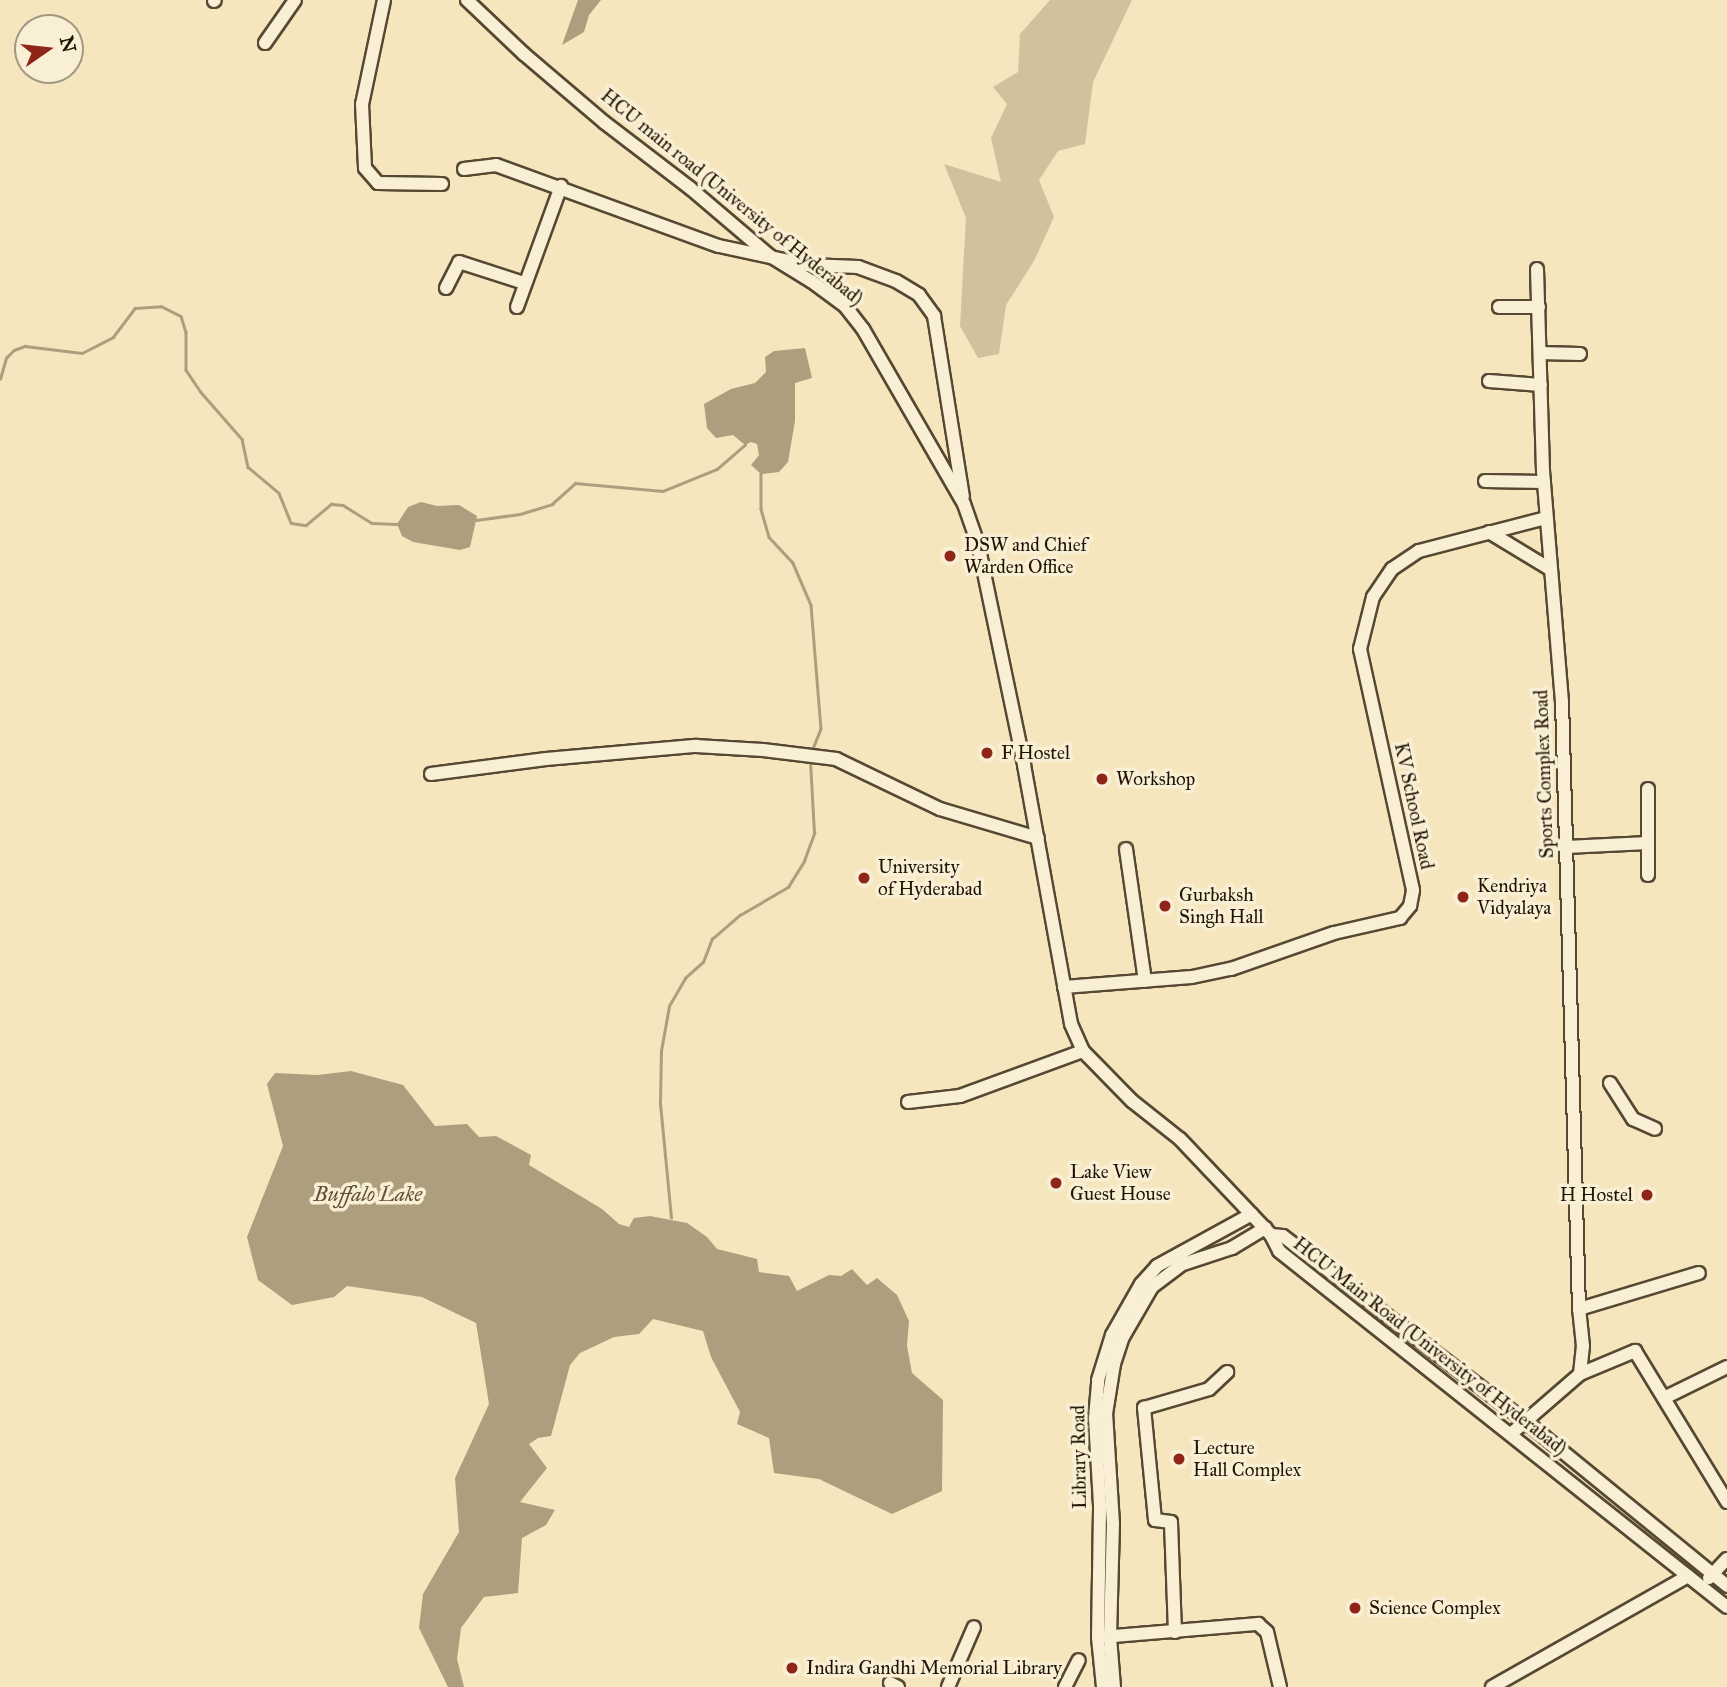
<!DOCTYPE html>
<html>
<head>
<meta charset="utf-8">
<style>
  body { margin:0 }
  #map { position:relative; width:1727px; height:1687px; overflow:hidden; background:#f5e6be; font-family:"IM FELL Great Primer",serif }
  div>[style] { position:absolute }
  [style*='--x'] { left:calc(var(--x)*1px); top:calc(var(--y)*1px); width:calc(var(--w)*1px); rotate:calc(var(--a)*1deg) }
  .green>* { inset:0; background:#d1c29e }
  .water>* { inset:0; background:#ad9e7e }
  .stream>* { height:2.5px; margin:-1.25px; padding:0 1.25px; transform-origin:1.25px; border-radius:1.25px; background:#ad9e7e }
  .roads { filter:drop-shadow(2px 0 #564832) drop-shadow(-2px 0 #564832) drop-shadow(0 2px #564832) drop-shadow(0 -2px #564832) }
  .minor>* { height:12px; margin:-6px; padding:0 6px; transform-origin:6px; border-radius:6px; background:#f8efd5 }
  .dots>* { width:19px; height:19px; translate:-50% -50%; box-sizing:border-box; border:4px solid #f8efd5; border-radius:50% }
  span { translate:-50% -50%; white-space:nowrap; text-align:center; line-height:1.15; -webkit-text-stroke:7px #f8efd5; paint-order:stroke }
  .street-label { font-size:19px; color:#211303 }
  .poi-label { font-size:19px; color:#211303 }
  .left { translate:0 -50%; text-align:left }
  .right { translate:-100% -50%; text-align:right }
  .water-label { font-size:21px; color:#60523a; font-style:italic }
  .north { position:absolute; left:14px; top:14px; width:70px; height:70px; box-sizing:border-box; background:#f8efd5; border:2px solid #a29781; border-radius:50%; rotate:76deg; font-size:19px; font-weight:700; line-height:28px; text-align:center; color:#211303 }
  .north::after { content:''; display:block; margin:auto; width:24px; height:32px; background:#8f2418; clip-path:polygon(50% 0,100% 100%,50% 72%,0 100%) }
</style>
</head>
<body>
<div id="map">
  <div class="green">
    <i style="clip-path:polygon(1050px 0,1132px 0,1093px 82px,1085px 144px,1058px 151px,1039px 180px,1054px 217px,1034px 261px,1006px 305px,999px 354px,978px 358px,960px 326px,966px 218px,944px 164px,1001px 182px,991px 138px,1007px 104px,993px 87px,1018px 72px,1020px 34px)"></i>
  </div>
  <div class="water">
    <i style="clip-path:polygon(578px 0,601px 0,589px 15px,584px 32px,562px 45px)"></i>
    <i style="clip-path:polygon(805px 348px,812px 378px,795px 383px,795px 421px,788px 462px,779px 472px,761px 474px,751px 465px,759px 455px,757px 444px,751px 442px,745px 445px,733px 435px,716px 438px,707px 428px,704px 404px,731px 389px,755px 383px,766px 372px,765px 357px,774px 351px)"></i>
    <i style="clip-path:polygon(421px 502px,437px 506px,459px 505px,477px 516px,470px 547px,460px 550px,413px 542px,402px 536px,397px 524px,408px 507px)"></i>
    <i style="clip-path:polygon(351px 1071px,403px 1085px,435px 1126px,467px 1124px,479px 1137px,496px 1136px,531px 1155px,529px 1165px,602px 1209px,619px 1224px,629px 1227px,634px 1218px,650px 1216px,687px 1223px,707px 1237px,717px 1249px,757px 1259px,759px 1272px,789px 1276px,797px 1291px,829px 1275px,841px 1276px,852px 1269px,867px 1285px,877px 1278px,897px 1295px,909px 1321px,907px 1346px,912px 1373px,943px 1400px,942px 1491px,892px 1514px,819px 1479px,774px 1473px,769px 1438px,737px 1424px,740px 1412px,711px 1357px,703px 1331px,653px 1319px,639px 1334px,614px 1337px,580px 1353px,570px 1365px,551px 1436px,538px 1438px,529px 1444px,547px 1468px,520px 1502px,555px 1510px,546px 1525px,522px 1538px,518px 1593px,484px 1597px,461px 1628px,457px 1659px,464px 1687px,448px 1687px,419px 1628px,423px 1594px,459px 1532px,455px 1478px,489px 1404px,476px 1323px,422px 1297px,347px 1286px,334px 1297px,292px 1305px,258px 1280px,247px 1237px,283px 1146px,267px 1084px,275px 1073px,318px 1075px)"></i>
  </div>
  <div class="stream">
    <i style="--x:0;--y:379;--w:22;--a:-74"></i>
    <i style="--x:6;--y:358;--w:11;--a:-45"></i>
    <i style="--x:14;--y:350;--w:12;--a:-20"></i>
    <i style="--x:25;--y:346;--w:57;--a:7"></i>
    <i style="--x:82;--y:353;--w:35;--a:-27"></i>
    <i style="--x:113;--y:337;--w:36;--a:-53"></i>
    <i style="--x:135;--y:308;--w:26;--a:-4"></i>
    <i style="--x:161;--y:306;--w:22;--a:27"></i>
    <i style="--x:181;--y:316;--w:17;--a:73"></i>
    <i style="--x:186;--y:332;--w:38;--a:90"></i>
    <i style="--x:186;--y:370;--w:25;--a:56"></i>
    <i style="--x:200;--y:391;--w:64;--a:48.8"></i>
    <i style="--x:242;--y:439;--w:29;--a:78"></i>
    <i style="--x:248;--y:467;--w:40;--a:40"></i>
    <i style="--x:279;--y:493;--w:32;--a:68"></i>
    <i style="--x:291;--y:523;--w:15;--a:8"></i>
    <i style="--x:306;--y:525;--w:33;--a:-40"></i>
    <i style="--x:331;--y:504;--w:12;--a:5"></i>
    <i style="--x:343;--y:505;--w:34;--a:32"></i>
    <i style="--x:372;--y:523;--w:25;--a:2"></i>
    <i style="--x:761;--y:474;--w:35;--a:90"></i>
    <i style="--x:761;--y:509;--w:29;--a:74"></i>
    <i style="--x:769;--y:537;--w:35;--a:47"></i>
    <i style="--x:793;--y:563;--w:46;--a:66.8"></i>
    <i style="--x:811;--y:605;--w:124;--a:85.4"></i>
    <i style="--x:821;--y:729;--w:24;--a:112"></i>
    <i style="--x:476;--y:520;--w:44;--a:-7.8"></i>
    <i style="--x:520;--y:514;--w:34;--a:-17"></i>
    <i style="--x:552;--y:504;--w:31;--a:-42"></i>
    <i style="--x:575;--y:483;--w:88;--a:5.2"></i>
    <i style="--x:663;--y:491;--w:58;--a:-22.2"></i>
    <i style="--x:717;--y:469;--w:37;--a:-41"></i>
    <i style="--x:671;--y:1218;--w:116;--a:-95.5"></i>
    <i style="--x:660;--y:1103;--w:52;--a:-88.9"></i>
    <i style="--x:661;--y:1051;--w:46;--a:-79.9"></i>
    <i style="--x:669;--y:1006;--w:32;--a:-60"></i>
    <i style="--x:685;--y:978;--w:24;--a:-42"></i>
    <i style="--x:703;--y:962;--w:25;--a:-69"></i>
    <i style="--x:712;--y:939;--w:37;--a:-41"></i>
    <i style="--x:740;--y:915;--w:56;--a:-30.3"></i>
    <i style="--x:788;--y:887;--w:31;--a:-58"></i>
    <i style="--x:804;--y:861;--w:30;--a:-70"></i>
    <i style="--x:814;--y:833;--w:72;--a:-93.2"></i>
  </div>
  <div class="roads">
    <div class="minor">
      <i style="--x:384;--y:0;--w:106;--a:101.9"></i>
      <i style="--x:362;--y:104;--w:64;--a:87.3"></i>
      <i style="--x:365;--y:168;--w:20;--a:49"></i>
      <i style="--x:378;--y:183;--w:64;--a:0.9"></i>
      <i style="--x:467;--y:0;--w:79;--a:43.5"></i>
      <i style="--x:524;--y:54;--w:106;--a:40.4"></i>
      <i style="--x:605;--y:123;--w:107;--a:37.4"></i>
      <i style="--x:690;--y:188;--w:105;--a:40.4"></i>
      <i style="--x:770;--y:256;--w:48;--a:31.4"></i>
      <i style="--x:811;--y:281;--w:42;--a:36.3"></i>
      <i style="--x:845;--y:306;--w:29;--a:52"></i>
      <i style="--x:863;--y:329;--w:202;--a:60"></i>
      <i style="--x:964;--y:504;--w:42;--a:70.7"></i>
      <i style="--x:978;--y:544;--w:226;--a:78.2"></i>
      <i style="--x:1024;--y:765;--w:263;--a:79.7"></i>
      <i style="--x:1071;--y:1024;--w:30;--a:66"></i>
      <i style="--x:1083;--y:1051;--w:70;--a:45.6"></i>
      <i style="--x:1132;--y:1101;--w:61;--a:38.4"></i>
      <i style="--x:1180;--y:1139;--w:132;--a:46.5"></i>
      <i style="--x:1271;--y:1235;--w:18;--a:63"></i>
      <i style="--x:1279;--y:1251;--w:572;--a:38.47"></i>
      <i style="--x:214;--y:1;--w:1;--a:-45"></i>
      <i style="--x:265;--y:43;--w:52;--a:-55.1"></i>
      <i style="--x:464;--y:169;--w:32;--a:-7"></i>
      <i style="--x:496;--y:165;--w:237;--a:20"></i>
      <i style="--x:719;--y:246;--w:91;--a:12.1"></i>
      <i style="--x:808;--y:265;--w:50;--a:2.3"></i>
      <i style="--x:858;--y:267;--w:40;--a:20.2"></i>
      <i style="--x:896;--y:281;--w:27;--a:31"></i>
      <i style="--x:919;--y:295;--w:26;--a:54"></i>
      <i style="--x:934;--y:316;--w:183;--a:80.9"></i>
      <i style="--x:446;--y:288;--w:29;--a:-63"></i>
      <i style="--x:459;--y:262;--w:68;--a:17.9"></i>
      <i style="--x:517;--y:307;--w:129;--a:-70"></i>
      <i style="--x:1499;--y:307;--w:40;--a:0"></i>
      <i style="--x:1540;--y:353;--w:40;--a:1.4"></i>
      <i style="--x:1489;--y:381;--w:52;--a:4.4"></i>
      <i style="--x:1485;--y:481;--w:59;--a:1"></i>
      <i style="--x:1489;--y:532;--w:71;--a:31.2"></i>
      <i style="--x:431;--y:774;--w:116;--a:-7.4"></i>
      <i style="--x:546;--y:759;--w:151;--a:-5"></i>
      <i style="--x:696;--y:746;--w:67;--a:3.4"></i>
      <i style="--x:763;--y:750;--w:74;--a:7"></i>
      <i style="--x:836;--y:759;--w:115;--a:25.7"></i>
      <i style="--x:940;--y:809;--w:102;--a:16.5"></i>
      <i style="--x:1648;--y:789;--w:86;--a:90"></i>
      <i style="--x:1566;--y:847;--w:82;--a:-2.8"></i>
      <i style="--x:1126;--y:849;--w:133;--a:81.8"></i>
      <i style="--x:1064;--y:987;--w:128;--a:-4.5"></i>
      <i style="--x:1192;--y:977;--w:40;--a:-12"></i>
      <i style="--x:1231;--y:969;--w:109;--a:-19.3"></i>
      <i style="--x:1334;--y:933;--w:68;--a:-12.8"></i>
      <i style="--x:1400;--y:918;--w:16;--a:-50"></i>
      <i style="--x:1410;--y:906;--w:16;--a:-79"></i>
      <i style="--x:1413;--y:890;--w:247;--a:-102.4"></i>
      <i style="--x:1360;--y:649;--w:54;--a:-76"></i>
      <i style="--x:1373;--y:597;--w:34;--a:-56"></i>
      <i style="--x:1392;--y:569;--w:32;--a:-34"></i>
      <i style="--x:1419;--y:551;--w:131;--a:-14.6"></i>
      <i style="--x:1610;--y:1083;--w:43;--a:57.4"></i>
      <i style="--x:1633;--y:1119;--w:24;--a:24"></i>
      <i style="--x:908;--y:1102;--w:52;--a:-6.6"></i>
      <i style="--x:960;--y:1096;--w:131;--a:-20.1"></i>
      <i style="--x:1271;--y:1235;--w:12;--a:5"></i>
      <i style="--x:1283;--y:1236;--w:305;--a:37.4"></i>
      <i style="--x:1525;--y:1421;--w:261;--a:39.2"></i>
      <i style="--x:1579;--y:1309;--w:125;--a:-16.7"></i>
      <i style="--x:1580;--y:1374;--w:60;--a:-22.7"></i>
      <i style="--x:1635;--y:1351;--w:177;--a:58.6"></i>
      <i style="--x:1664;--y:1398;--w:70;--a:-26.2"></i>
      <i style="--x:1512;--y:1433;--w:90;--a:-40.9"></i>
      <i style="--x:1580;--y:1374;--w:28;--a:-84"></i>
      <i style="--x:1583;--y:1346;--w:37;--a:-96"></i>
      <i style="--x:1579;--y:1309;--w:607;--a:-91.6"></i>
      <i style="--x:1562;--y:702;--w:232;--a:-94.7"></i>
      <i style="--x:1543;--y:471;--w:202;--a:-91.7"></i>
      <i style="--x:1709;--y:1578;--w:26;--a:-47"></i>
      <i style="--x:1175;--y:1632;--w:110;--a:-92.1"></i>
      <i style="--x:1171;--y:1522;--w:16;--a:-173"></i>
      <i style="--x:1155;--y:1520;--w:113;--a:-95.6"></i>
      <i style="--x:1144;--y:1408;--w:68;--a:-16.3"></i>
      <i style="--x:1209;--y:1389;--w:25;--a:-43"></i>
      <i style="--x:1102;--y:1637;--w:157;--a:-4.8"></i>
      <i style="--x:1258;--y:1624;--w:12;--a:42"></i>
      <i style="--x:1267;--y:1632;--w:57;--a:76.7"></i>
      <i style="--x:890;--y:1683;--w:9;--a:27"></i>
      <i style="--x:948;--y:1687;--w:65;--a:-66.6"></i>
      <i style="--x:1065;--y:1687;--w:30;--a:-63"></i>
      <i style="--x:1103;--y:1687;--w:49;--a:-95.8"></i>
      <i style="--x:1098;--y:1638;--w:133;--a:-89.1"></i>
      <i style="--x:1100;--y:1505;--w:87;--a:-93.3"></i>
      <i style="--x:1095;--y:1418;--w:38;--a:-85"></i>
      <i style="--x:1098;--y:1380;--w:47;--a:-72.7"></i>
      <i style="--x:1112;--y:1335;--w:59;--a:-60.4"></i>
      <i style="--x:1141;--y:1284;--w:24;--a:-48"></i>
      <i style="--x:1157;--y:1266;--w:108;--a:-28.7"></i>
      <i style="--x:1114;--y:1687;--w:50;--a:-94.6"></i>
      <i style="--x:1110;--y:1637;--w:113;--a:-88.5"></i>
      <i style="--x:1113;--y:1524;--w:110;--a:-93.6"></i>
      <i style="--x:1106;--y:1414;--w:51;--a:-80.9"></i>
      <i style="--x:1114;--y:1364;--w:28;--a:-72"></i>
      <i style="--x:1123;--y:1337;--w:58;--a:-59.9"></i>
      <i style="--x:1152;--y:1287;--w:39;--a:-37"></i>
      <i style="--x:1183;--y:1264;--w:52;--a:-18.1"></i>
      <i style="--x:1232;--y:1248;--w:39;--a:-31"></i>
      <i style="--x:1492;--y:1687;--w:225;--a:-29.5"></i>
    </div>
  </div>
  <div class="dots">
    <i style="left:950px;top:556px;background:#8f2418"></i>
    <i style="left:987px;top:753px;background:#8f2418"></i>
    <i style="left:1102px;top:779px;background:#8f2418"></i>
    <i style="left:864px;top:878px;background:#8f2418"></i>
    <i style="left:1463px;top:897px;background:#8f2418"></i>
    <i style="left:1165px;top:906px;background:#8f2418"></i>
    <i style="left:1056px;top:1183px;background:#8f2418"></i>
    <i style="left:1647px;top:1195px;background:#8f2418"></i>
    <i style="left:1179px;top:1459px;background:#8f2418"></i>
    <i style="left:1355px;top:1608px;background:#8f2418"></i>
    <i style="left:792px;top:1668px;background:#8f2418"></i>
  </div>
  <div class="street-label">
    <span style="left:732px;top:197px;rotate:39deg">HCU main road (University of Hyderabad)</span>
    <span style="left:1544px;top:774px;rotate:-92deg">Sports Complex Road</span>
    <span style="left:1414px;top:806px;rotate:78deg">KV School Road</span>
    <span style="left:1430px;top:1346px;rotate:38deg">HCU Main Road (University of Hyderabad)</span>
    <span style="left:1079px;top:1457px;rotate:-91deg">Library Road</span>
  </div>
  <div class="poi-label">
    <span class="left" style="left:964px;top:556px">DSW and Chief<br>Warden Office</span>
    <span class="left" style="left:1001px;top:753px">F Hostel</span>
    <span class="left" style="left:1116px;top:779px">Workshop</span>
    <span class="left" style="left:878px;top:878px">University<br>of Hyderabad</span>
    <span class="left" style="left:1477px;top:897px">Kendriya<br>Vidyalaya</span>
    <span class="left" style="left:1179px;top:906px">Gurbaksh<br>Singh Hall</span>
    <span class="left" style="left:1070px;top:1183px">Lake View<br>Guest House</span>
    <span class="right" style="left:1633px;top:1195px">H Hostel</span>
    <span class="left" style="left:1193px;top:1459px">Lecture<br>Hall Complex</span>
    <span class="left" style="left:1369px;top:1608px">Science Complex</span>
    <span class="left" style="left:806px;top:1668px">Indira Gandhi Memorial Library</span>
  </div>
  <div class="water-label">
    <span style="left:368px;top:1194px">Buffalo Lake</span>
  </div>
  <div class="north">N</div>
</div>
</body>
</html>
